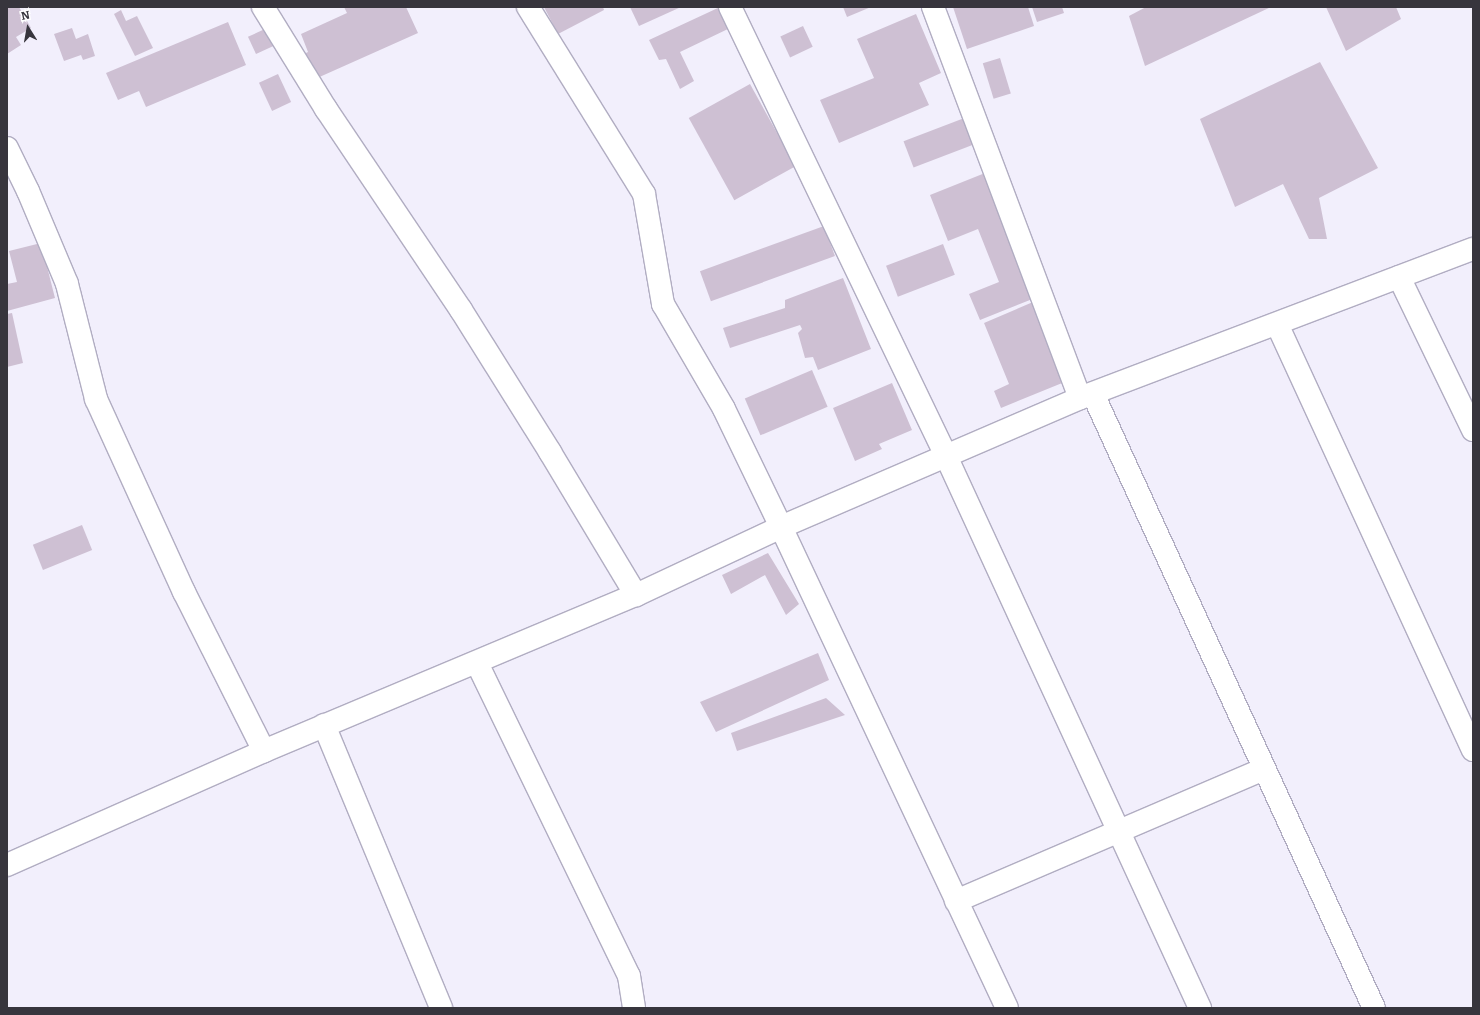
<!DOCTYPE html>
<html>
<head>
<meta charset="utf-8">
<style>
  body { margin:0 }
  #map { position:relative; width:1480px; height:1015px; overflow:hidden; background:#f2effc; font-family:Bitter,serif }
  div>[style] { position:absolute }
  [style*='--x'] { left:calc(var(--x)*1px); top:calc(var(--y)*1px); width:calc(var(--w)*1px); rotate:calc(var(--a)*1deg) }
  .building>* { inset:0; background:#cec0d3; transform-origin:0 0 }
  .roads { filter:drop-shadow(1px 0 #b1adc2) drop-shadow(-1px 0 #b1adc2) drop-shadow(0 1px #b1adc2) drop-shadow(0 -1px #b1adc2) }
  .minor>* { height:22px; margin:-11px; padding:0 11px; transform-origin:11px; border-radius:11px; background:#fff }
  .tertiary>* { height:22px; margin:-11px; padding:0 11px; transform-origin:11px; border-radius:11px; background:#fff }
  span { translate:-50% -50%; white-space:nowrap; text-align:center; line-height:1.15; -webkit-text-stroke:3px #fff; paint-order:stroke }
  .frame { position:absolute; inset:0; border:8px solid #37353d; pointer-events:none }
  .north { position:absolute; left:8px; top:8px; width:40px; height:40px; -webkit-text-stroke:3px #fff; paint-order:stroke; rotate:349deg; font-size:11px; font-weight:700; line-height:16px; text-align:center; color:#37353d }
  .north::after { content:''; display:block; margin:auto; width:14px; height:18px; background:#37353d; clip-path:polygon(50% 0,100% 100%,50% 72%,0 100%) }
</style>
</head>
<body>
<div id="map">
  <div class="building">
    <i style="clip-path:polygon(7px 7px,19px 7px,31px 28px,16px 37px,21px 45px,7px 54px)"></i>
    <i style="clip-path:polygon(344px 7px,406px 7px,418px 33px,315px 79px,304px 54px,308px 52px,301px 34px,347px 13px)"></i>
    <i style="clip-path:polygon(544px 7px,603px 7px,604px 10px,558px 34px)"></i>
    <i style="clip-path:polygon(630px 7px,681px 7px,639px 26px)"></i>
    <i style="clip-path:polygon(720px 7px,730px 28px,680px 52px,694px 81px,680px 89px,666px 59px,659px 60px,649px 40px)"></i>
    <i style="clip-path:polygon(843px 7px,871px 7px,847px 17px)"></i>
    <i style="clip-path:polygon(953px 7px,1028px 7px,1034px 26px,967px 49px)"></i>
    <i style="clip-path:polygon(1032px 7px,1062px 7px,1064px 13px,1037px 22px)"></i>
    <i style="clip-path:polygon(1146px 7px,1271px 7px,1145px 66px,1129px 16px)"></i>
    <i style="clip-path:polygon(1326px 7px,1396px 7px,1401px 19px,1346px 51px)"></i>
    <i style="clip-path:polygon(121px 10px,126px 21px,137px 16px,153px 48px,135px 56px,114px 14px)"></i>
    <i style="clip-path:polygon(916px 14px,941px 73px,919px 83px,929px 105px,839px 143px,820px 100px,874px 78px,857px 39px)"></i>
    <i style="clip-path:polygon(228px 22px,246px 65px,146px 107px,139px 91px,118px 100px,106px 73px)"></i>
    <i style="left:803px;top:26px;width:23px;height:25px;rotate:65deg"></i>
    <i style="clip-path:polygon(72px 28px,76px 39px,88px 34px,95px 56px,83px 60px,81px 55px,64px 61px,54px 34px)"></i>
    <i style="left:267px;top:28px;width:19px;height:21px;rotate:65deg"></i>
    <i style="left:1000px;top:58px;width:37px;height:18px;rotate:73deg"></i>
    <i style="clip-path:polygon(1320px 62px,1378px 168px,1319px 198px,1327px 239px,1309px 239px,1283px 184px,1235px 207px,1200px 119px)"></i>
    <i style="left:278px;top:74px;width:31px;height:21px;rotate:65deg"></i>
    <i style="left:750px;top:84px;width:94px;height:70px;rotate:61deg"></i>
    <i style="left:967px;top:117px;width:28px;height:68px;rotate:69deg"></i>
    <i style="clip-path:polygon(985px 173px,1035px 298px,980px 320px,969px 294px,999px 282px,978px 229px,948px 241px,930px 195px)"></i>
    <i style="left:824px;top:226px;width:32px;height:132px;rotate:70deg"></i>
    <i style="clip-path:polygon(41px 243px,55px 298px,7px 311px,7px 284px,17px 282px,9px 251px)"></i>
    <i style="left:943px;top:244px;width:33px;height:61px;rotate:69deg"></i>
    <i style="clip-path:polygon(843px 278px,871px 349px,818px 370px,813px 357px,805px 358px,798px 333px,802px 329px,800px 325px,730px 348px,723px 328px,785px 308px,785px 300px)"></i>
    <i style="clip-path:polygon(1040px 299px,1072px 379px,1001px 408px,994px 391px,1009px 384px,984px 323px)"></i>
    <i style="clip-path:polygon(12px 313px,23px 363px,7px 367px,7px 314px)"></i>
    <i style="left:812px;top:370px;width:40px;height:73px;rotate:67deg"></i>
    <i style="clip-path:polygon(892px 383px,912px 430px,879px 444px,882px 449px,855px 461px,833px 408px)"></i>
    <i style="left:82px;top:525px;width:27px;height:53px;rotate:68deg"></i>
    <i style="clip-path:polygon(768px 553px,799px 604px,786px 615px,765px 575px,731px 594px,722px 575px)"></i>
    <i style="clip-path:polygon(818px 653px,829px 680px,716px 732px,700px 702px)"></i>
    <i style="clip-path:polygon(826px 698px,845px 715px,737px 751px,731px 733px)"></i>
  </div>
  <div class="roads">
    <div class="minor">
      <i style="--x:263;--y:7;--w:120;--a:58.3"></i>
      <i style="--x:326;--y:109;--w:242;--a:56.1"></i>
      <i style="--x:461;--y:310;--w:168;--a:57.9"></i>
      <i style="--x:550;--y:452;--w:167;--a:59"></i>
      <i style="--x:528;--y:7;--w:220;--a:58.2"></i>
      <i style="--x:644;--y:194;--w:112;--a:80.2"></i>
      <i style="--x:663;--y:304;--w:121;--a:59.8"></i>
      <i style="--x:724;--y:409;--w:131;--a:64.2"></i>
      <i style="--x:781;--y:527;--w:531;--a:64.83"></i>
      <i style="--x:730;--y:7;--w:498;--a:64.3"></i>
      <i style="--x:946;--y:456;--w:608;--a:65.29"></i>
      <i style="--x:933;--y:7;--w:418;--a:69.4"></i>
      <i style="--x:7;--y:148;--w:48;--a:64"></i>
      <i style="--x:28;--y:191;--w:101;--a:67.2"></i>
      <i style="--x:67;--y:284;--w:119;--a:75.8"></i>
      <i style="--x:96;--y:399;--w:212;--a:65.5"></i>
      <i style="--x:184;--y:592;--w:178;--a:63.3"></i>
      <i style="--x:1399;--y:277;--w:170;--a:64.2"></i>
      <i style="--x:1277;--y:324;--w:469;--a:65.3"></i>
      <i style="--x:477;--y:663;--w:348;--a:64.1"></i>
      <i style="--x:629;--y:976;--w:32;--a:81"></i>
      <i style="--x:324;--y:725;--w:306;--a:67.5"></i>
      <i style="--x:956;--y:901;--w:335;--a:-23.2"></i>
    </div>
    <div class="tertiary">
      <i style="--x:1093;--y:394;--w:675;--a:65.41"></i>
      <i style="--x:7;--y:865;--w:281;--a:-23.9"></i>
      <i style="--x:264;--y:751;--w:403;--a:-22.8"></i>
      <i style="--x:636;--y:595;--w:160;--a:-25.1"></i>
      <i style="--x:781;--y:527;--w:326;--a:-23.3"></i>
      <i style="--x:1080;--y:398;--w:420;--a:-20.8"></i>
    </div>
  </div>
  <div class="frame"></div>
  <div class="north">N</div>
</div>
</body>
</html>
